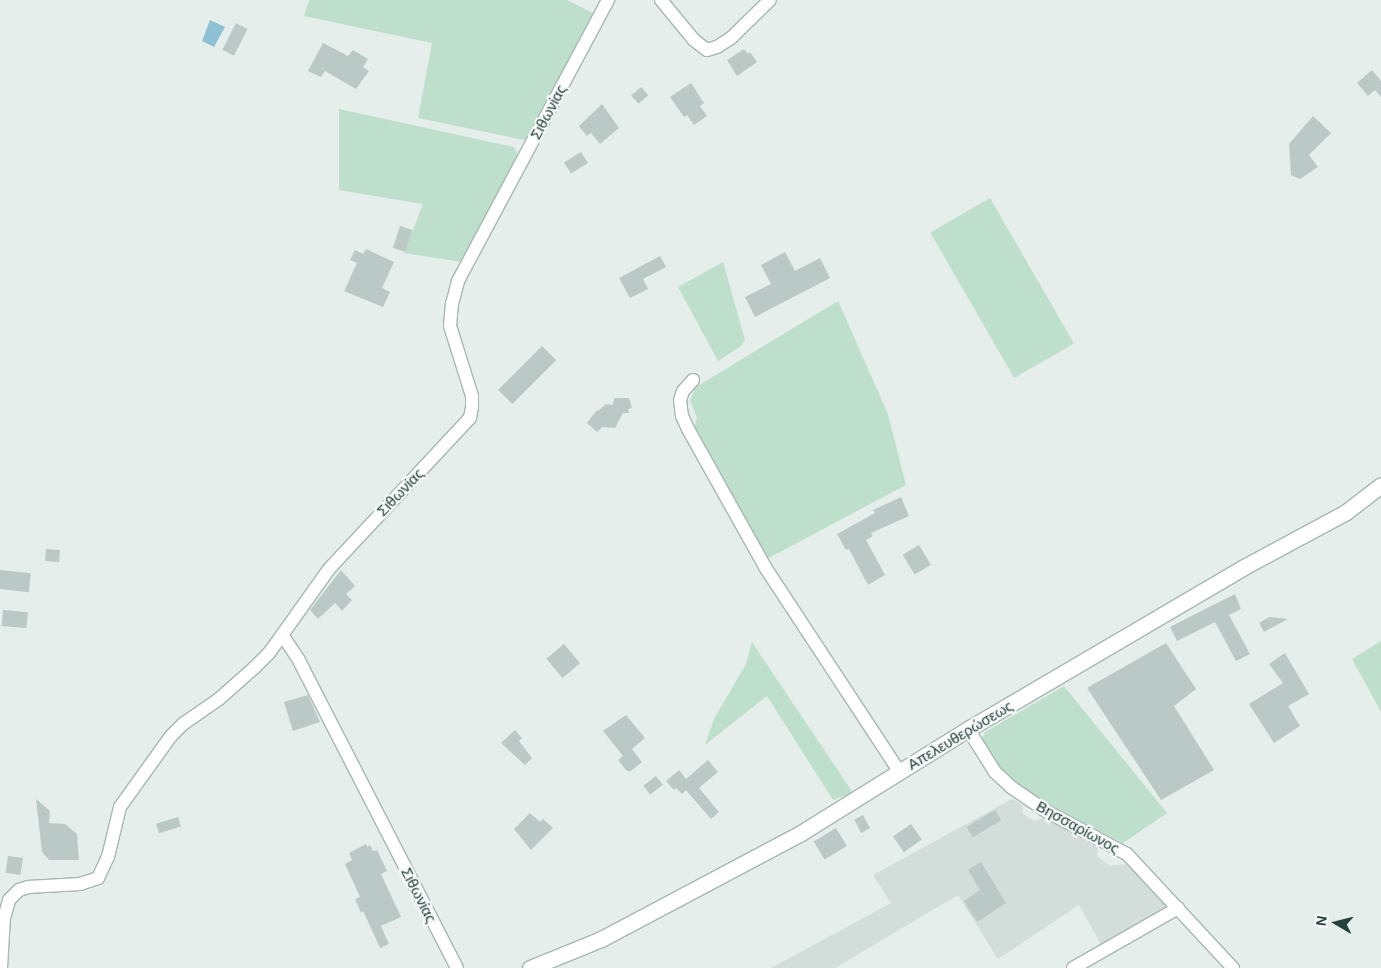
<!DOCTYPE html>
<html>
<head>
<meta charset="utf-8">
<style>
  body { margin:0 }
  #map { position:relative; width:1381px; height:968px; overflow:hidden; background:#e5eeeb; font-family:Arial,sans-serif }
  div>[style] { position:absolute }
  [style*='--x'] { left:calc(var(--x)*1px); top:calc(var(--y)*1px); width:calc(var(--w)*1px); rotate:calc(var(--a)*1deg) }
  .built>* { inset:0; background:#d3deda }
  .green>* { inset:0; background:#bedfcb; transform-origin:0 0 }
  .water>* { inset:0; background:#8dc0d3 }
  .building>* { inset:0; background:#bac9c5; transform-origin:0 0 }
  .roads { filter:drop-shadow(1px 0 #a7b7b3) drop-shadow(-1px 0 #a7b7b3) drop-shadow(0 1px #a7b7b3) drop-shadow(0 -1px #a7b7b3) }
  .street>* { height:12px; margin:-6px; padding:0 6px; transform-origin:6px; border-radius:6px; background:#fff }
  .secondary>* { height:15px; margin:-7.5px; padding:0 7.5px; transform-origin:7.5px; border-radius:7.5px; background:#fff }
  span { translate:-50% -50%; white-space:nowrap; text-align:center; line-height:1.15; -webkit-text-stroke:4.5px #f6faf9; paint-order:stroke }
  .street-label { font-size:15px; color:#24413c }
  .north { position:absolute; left:1311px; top:898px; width:50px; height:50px; -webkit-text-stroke:4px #f6faf9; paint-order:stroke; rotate:278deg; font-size:14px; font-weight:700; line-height:20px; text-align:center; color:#24413c }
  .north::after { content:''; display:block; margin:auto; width:18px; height:22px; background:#24413c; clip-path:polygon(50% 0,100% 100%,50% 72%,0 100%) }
</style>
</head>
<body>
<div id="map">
  <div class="built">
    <i style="clip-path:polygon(1012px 799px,1022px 805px,1023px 814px,1034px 821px,1047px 817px,1098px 845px,1097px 856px,1110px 866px,1127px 864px,1171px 907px,1102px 946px,1079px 905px,998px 959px,958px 895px,835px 968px,771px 968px,891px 903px,873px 875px)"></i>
  </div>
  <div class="green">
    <i style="clip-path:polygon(309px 0,567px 0,595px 14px,530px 137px,524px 140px,418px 118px,432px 43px,304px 16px)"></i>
    <i style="clip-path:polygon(339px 109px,514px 147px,519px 158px,462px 262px,404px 253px,423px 204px,339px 190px)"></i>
    <i style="left:990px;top:198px;width:168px;height:69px;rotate:60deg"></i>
    <i style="clip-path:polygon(723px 262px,745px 340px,741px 346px,718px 361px,678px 287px)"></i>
    <i style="clip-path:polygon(838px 301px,888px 414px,906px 485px,765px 560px,693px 431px,697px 418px,690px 400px,696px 387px)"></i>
    <i style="clip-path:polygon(1381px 641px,1381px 712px,1352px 659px)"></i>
    <i style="clip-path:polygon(752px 642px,853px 793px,833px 800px,767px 696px,705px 745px,714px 719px,746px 664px)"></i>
    <i style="clip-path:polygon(1064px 686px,1167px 813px,1123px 843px,1031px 796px,993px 764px,983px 748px,982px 739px,985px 732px)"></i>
  </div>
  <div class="water">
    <i style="clip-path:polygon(210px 20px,225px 27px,214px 47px,202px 41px)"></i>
  </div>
  <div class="building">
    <i style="left:236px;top:23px;width:13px;height:30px;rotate:27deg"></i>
    <i style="clip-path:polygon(323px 43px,348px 56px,353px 50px,368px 59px,363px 67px,369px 71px,356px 89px,325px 71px,321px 77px,308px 71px)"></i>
    <i style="clip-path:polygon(744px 49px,748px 54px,750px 52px,757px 62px,737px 76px,727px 60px)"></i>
    <i style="clip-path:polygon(1372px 70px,1381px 81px,1381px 97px,1375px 90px,1368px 96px,1357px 83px)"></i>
    <i style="clip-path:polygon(691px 83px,704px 103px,700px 106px,707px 116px,694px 125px,687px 115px,684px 117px,670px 97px)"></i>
    <i style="left:641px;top:87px;width:11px;height:13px;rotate:49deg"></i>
    <i style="clip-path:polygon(602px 104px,619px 128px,600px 144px,591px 133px,587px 136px,579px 126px)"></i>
    <i style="clip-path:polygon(1313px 116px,1331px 133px,1309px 155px,1318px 167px,1300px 179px,1291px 175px,1289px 144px)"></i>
    <i style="left:581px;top:152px;width:13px;height:20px;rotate:58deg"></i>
    <i style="left:400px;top:226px;width:13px;height:23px;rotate:18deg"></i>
    <i style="clip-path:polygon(366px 249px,394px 262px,382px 288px,390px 292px,383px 307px,344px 291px,357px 263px,350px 260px,355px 250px,363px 254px)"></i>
    <i style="clip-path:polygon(785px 252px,795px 271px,820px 258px,830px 278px,755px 317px,745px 297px,771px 284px,761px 265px)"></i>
    <i style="clip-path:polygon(660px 256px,666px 267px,643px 279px,648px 289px,630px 298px,619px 278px)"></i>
    <i style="left:542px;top:346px;width:20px;height:62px;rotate:45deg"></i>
    <i style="clip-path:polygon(614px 398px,629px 398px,632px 408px,628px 409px,629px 413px,623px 413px,615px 428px,602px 427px,597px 432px,587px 423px,597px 410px,598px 411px,606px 404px,613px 405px)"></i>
    <i style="clip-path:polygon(901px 497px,909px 516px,871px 533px,873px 536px,866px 540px,885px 575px,868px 585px,849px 549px,846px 550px,837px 534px,875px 513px,873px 510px)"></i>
    <i style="left:919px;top:545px;width:23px;height:19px;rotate:59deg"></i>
    <i style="left:46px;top:549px;width:14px;height:12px;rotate:4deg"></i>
    <i style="left:0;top:570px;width:31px;height:19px;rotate:6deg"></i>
    <i style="clip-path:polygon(341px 570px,355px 586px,346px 594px,352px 600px,342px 611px,335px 603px,318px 619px,310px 610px)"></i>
    <i style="clip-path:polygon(1235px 594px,1241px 609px,1229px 615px,1250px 654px,1236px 661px,1215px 622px,1177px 641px,1170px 627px)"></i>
    <i style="left:3px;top:610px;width:25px;height:16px;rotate:5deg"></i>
    <i style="clip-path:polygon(1269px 617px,1288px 619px,1264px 632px,1259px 623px)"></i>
    <i style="clip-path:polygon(1166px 643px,1196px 689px,1174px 706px,1214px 770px,1161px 800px,1087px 688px)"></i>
    <i style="left:564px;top:644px;width:25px;height:23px;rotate:50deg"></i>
    <i style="clip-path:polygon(1285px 653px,1309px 694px,1288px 706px,1300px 726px,1274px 743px,1249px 704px,1283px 683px,1269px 664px)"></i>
    <i style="clip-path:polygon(308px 695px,320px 722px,293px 731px,284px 702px)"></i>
    <i style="clip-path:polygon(626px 715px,645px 738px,632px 749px,642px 762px,631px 771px,627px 771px,618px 760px,623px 756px,603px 731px)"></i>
    <i style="clip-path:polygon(515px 730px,522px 738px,519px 741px,532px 758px,525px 765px,501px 743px)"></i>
    <i style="clip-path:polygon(708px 760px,718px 772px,699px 788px,719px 812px,711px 819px,686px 790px,682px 794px,676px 788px,674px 790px,666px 781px,679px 770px,686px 779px)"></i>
    <i style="left:656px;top:776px;width:11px;height:16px;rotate:52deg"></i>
    <i style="clip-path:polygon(36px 799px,50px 811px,49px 823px,65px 824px,77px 834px,79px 860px,49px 860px,42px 852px)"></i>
    <i style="left:995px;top:810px;width:12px;height:33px;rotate:59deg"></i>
    <i style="clip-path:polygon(530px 813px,540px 822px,543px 819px,553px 828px,531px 850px,514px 829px)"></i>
    <i style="left:863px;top:815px;width:15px;height:10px;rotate:62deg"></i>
    <i style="left:178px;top:817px;width:10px;height:23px;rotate:73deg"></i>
    <i style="left:911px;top:824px;width:19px;height:22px;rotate:55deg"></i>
    <i style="left:836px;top:828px;width:21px;height:26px;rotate:59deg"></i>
    <i style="clip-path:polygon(366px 844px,367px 847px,370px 845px,373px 851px,377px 850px,387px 871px,381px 874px,401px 917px,381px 926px,389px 944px,380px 948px,363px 911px,361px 913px,355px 899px,360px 897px,345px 864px,352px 860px,349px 853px)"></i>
    <i style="left:8px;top:856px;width:15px;height:17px;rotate:8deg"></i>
    <i style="clip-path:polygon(981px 862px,1006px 903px,977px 922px,964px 901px,980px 890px,968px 870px)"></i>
  </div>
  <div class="roads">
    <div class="street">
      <i style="--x:661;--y:0;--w:52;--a:50.5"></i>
      <i style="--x:694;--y:40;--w:16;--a:38"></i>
      <i style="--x:707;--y:50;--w:10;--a:-17"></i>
      <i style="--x:717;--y:47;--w:17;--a:-33"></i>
      <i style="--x:731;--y:38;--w:54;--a:-44.3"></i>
      <i style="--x:693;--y:380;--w:15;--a:132"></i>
      <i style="--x:683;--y:391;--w:9;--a:108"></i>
      <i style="--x:680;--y:400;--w:16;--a:83"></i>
      <i style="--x:682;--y:416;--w:14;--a:65"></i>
      <i style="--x:688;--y:429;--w:158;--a:60.8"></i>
      <i style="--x:765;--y:567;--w:244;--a:56.7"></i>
      <i style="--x:968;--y:729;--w:51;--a:57.9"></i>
      <i style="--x:995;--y:772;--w:22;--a:43"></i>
      <i style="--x:1011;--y:787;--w:42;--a:34.4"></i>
      <i style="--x:1046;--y:811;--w:92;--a:28"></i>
      <i style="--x:1127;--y:854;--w:156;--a:47.1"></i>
      <i style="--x:1;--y:968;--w:50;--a:-86.6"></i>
      <i style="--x:4;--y:918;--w:19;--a:-74"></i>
      <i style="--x:9;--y:900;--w:14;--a:-45"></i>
      <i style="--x:19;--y:890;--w:9;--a:-18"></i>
      <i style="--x:28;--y:887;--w:52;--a:-3.3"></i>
      <i style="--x:80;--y:884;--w:19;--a:-18"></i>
      <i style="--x:98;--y:878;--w:23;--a:-65"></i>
      <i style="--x:108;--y:857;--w:51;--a:-76.5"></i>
      <i style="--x:120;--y:807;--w:87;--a:-54.3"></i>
      <i style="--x:171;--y:736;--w:17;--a:-45"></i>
      <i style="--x:183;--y:724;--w:44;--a:-34.8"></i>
      <i style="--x:219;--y:699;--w:47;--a:-41.5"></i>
      <i style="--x:254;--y:668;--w:21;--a:-45"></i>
      <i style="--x:269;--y:653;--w:22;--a:-54"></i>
      <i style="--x:457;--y:968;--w:346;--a:-117.2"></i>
      <i style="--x:299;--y:660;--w:30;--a:-124"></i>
      <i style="--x:282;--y:635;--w:81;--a:-54.5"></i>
      <i style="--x:329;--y:569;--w:207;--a:-47"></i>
      <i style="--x:470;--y:418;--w:11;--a:-80"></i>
      <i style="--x:472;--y:407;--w:11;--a:-90"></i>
      <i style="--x:472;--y:396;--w:73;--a:-107.4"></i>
      <i style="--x:450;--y:326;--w:22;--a:-85"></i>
      <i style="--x:452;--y:304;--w:24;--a:-75"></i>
      <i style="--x:458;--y:281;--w:319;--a:-61.9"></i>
      <i style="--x:1073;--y:968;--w:121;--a:-29.7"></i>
    </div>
    <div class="secondary">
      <i style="--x:530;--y:968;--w:77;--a:-22.2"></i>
      <i style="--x:601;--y:939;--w:226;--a:-27.9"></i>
      <i style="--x:801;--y:833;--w:197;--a:-31.9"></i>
      <i style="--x:968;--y:729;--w:318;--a:-30.4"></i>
      <i style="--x:1242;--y:568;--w:118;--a:-28.3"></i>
      <i style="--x:1346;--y:512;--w:44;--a:-37.6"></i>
    </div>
  </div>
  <div class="street-label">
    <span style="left:548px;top:112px;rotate:-62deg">Σιθωνίας</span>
    <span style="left:400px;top:492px;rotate:-46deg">Σιθωνίας</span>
    <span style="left:960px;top:735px;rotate:-31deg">Απελευθερώσεως</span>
    <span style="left:1078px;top:827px;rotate:29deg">Βησσαρίωνος</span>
    <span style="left:419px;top:895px;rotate:63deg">Σιθωνίας</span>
  </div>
  <div class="north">N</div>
</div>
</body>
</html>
